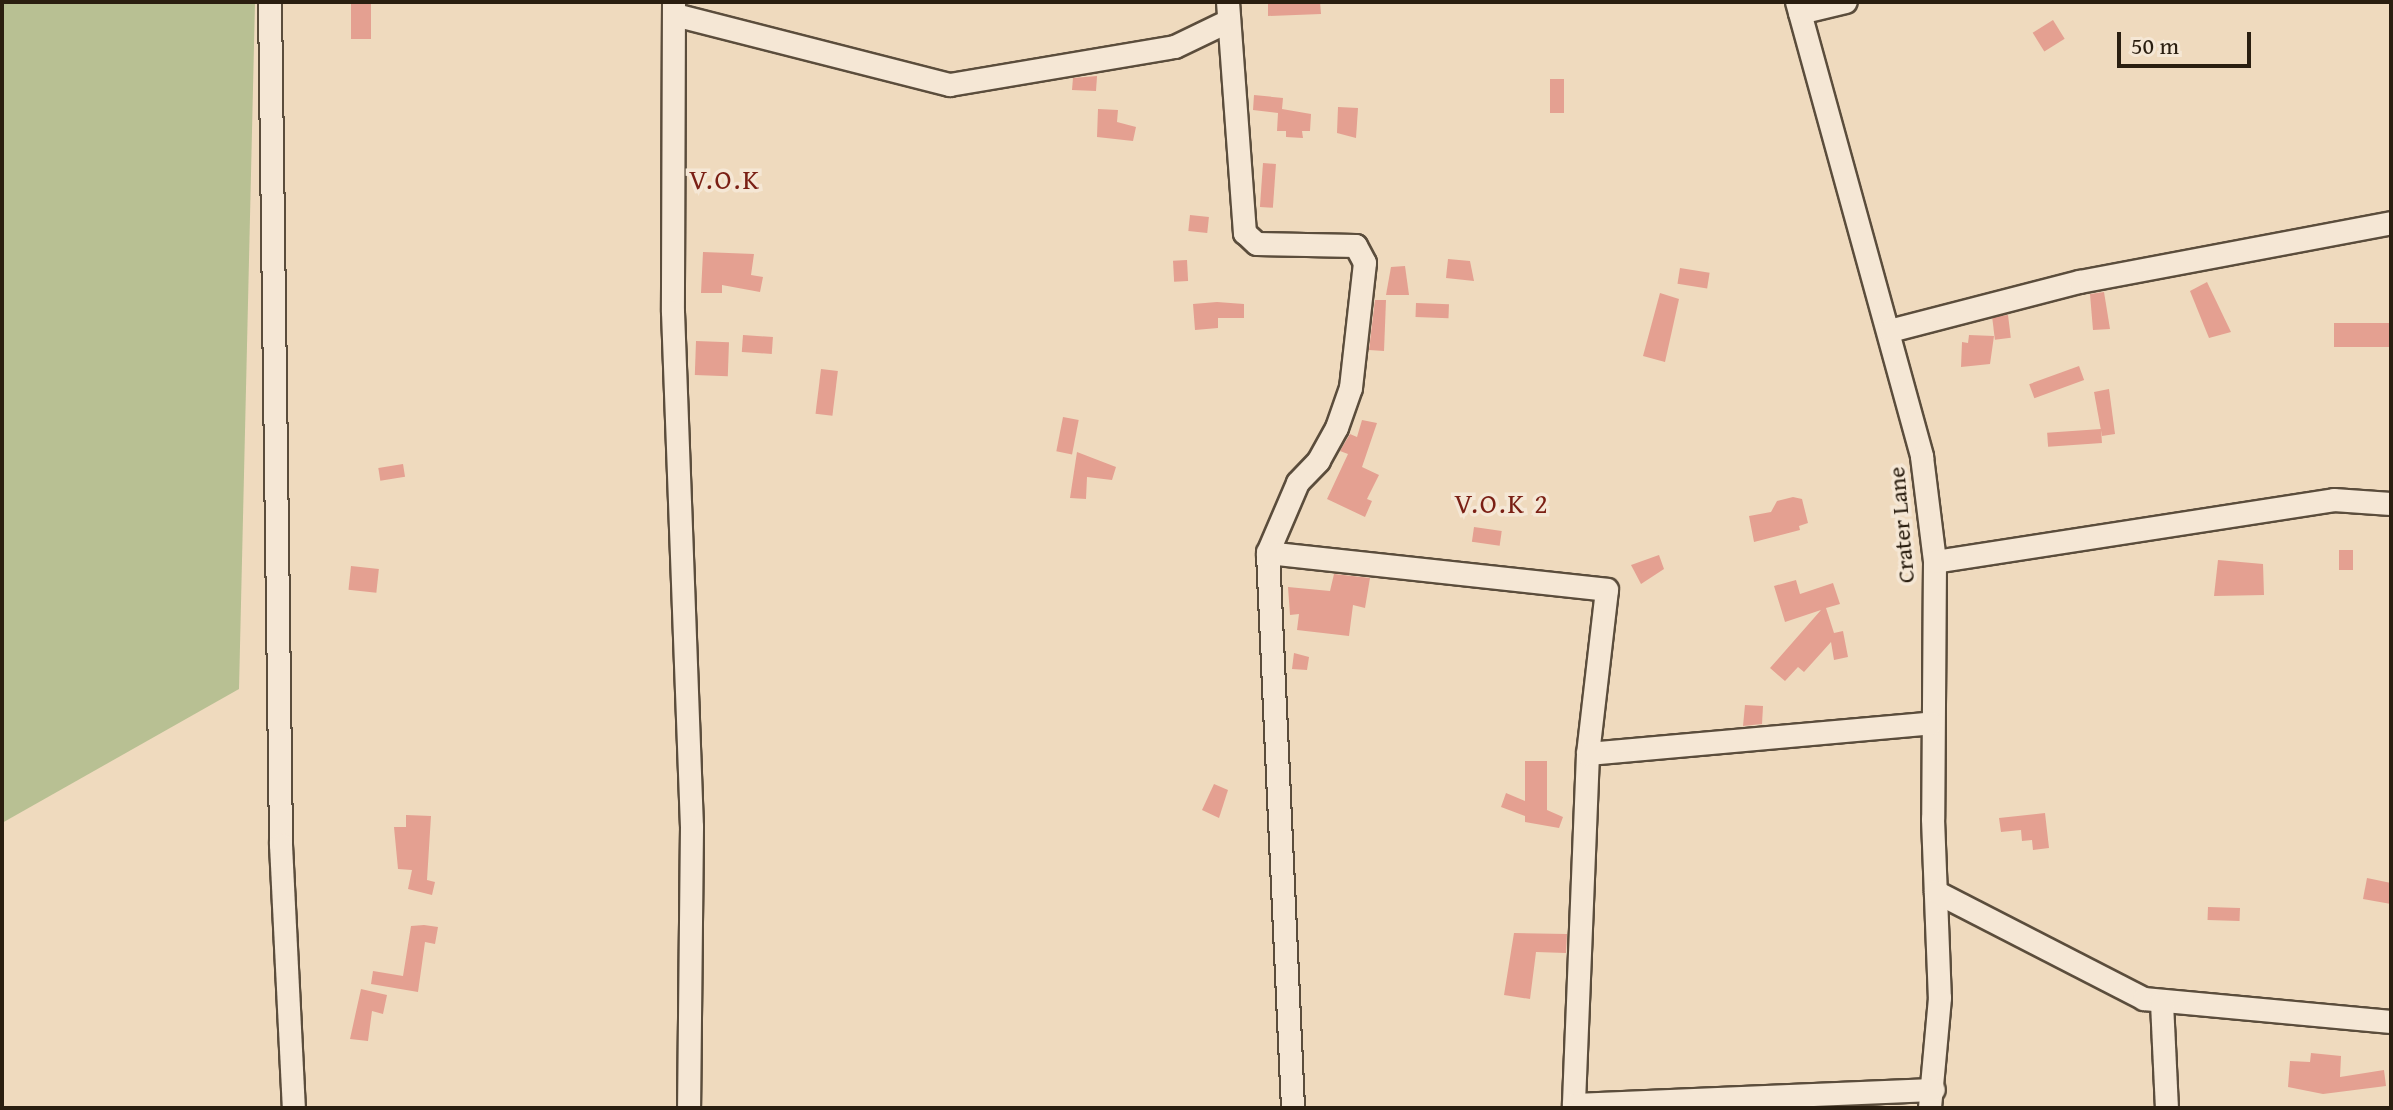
<!DOCTYPE html>
<html>
<head>
<meta charset="utf-8">
<style>
  body { margin:0 }
  #map { position:relative; width:2393px; height:1110px; overflow:hidden; background:#efdabe; font-family:"Gentium Book Plus",serif }
  div>[style] { position:absolute }
  [style*='--x'] { left:calc(var(--x)*1px); top:calc(var(--y)*1px); width:calc(var(--w)*1px); rotate:calc(var(--a)*1deg) }
  .green>* { inset:0; background:#b8c093 }
  .building>* { inset:0; background:#e4a091; transform-origin:0 0 }
  .roads { filter:drop-shadow(2px 0 #5b4d3c) drop-shadow(-2px 0 #5b4d3c) drop-shadow(0 2px #5b4d3c) drop-shadow(0 -2px #5b4d3c) }
  .minor>* { height:22px; margin:-11px; padding:0 11px; transform-origin:11px; border-radius:11px; background:#f5e7d5 }
  span { translate:-50% -50%; white-space:nowrap; text-align:center; line-height:1.15; -webkit-text-stroke:7px #f5e7d5; paint-order:stroke }
  .street-label { font-size:24px; color:#2a1e10 }
  .quarter-label { font-size:28px; color:#7a1f14; letter-spacing:2px }
  .frame { position:absolute; inset:0; border:4px solid #2a1e10; pointer-events:none }
  .scale { position:absolute; left:2117px; top:32px; width:134px; height:36px; box-sizing:border-box; border:4px solid #2a1e10; border-top:0; padding-left:10px; font-size:24px; line-height:28px; white-space:nowrap; color:#2a1e10; -webkit-text-stroke:6px #f5e7d5; paint-order:stroke }
</style>
</head>
<body>
<div id="map">
  <div class="green">
    <i style="clip-path:polygon(2px 2px,255px 2px,239px 689px,2px 823px)"></i>
  </div>
  <div class="building">
    <i style="left:351px;top:2px;width:20px;height:37px"></i>
    <i style="clip-path:polygon(1268px 2px,1320px 2px,1321px 14px,1268px 16px)"></i>
    <i style="left:2053px;top:20px;width:22px;height:24px;rotate:58deg"></i>
    <i style="clip-path:polygon(1097px 76px,1096px 91px,1072px 90px,1073px 78px)"></i>
    <i style="left:1550px;top:79px;width:14px;height:34px"></i>
    <i style="clip-path:polygon(1254px 95px,1283px 98px,1282px 109px,1311px 114px,1310px 131px,1302px 131px,1303px 138px,1286px 137px,1286px 131px,1277px 131px,1278px 113px,1253px 110px)"></i>
    <i style="clip-path:polygon(1338px 107px,1358px 108px,1356px 138px,1337px 133px)"></i>
    <i style="clip-path:polygon(1098px 109px,1118px 110px,1117px 122px,1136px 127px,1133px 141px,1097px 137px)"></i>
    <i style="left:1263px;top:163px;width:13px;height:44px;rotate:4deg"></i>
    <i style="left:1190px;top:215px;width:19px;height:16px;rotate:6deg"></i>
    <i style="clip-path:polygon(703px 252px,754px 254px,751px 275px,763px 277px,760px 292px,722px 285px,722px 293px,701px 293px)"></i>
    <i style="clip-path:polygon(1448px 259px,1470px 261px,1474px 281px,1446px 278px)"></i>
    <i style="left:1187px;top:260px;width:21px;height:14px;rotate:87deg"></i>
    <i style="clip-path:polygon(1405px 266px,1409px 295px,1386px 295px,1391px 267px)"></i>
    <i style="left:1680px;top:268px;width:30px;height:16px;rotate:9deg"></i>
    <i style="clip-path:polygon(2207px 282px,2231px 332px,2209px 338px,2190px 291px)"></i>
    <i style="clip-path:polygon(2104px 292px,2110px 329px,2093px 330px,2090px 294px)"></i>
    <i style="clip-path:polygon(1660px 293px,1679px 299px,1665px 362px,1643px 356px)"></i>
    <i style="clip-path:polygon(1375px 300px,1386px 300px,1384px 351px,1369px 350px)"></i>
    <i style="clip-path:polygon(1217px 302px,1244px 304px,1244px 318px,1218px 318px,1218px 328px,1195px 330px,1193px 304px)"></i>
    <i style="left:1416px;top:303px;width:33px;height:14px;rotate:2deg"></i>
    <i style="left:2008px;top:315px;width:23px;height:16px;rotate:83deg"></i>
    <i style="left:2391px;top:323px;width:24px;height:57px;rotate:90deg"></i>
    <i style="left:743px;top:335px;width:30px;height:17px;rotate:4deg"></i>
    <i style="clip-path:polygon(1969px 335px,1994px 336px,1990px 364px,1961px 367px,1962px 342px,1968px 343px)"></i>
    <i style="left:696px;top:341px;width:33px;height:34px;rotate:2deg"></i>
    <i style="left:2079px;top:366px;width:15px;height:53px;rotate:70deg"></i>
    <i style="left:821px;top:369px;width:17px;height:45px;rotate:7deg"></i>
    <i style="clip-path:polygon(2109px 389px,2115px 434px,2102px 436px,2094px 392px)"></i>
    <i style="left:1063px;top:417px;width:16px;height:35px;rotate:11deg"></i>
    <i style="clip-path:polygon(1362px 420px,1377px 423px,1362px 467px,1379px 475px,1367px 499px,1372px 501px,1365px 517px,1327px 499px,1348px 454px,1340px 451px,1350px 434px,1357px 437px)"></i>
    <i style="left:2101px;top:429px;width:14px;height:54px;rotate:86deg"></i>
    <i style="clip-path:polygon(1077px 452px,1116px 467px,1112px 480px,1087px 477px,1086px 499px,1070px 498px)"></i>
    <i style="left:403px;top:464px;width:13px;height:25px;rotate:81deg"></i>
    <i style="clip-path:polygon(1793px 497px,1802px 499px,1808px 523px,1799px 526px,1800px 530px,1754px 542px,1749px 516px,1771px 512px,1777px 501px)"></i>
    <i style="left:1474px;top:527px;width:28px;height:15px;rotate:8deg"></i>
    <i style="left:2353px;top:550px;width:20px;height:14px;rotate:90deg"></i>
    <i style="clip-path:polygon(1659px 555px,1664px 569px,1641px 584px,1631px 565px)"></i>
    <i style="clip-path:polygon(2218px 560px,2263px 564px,2264px 595px,2214px 596px)"></i>
    <i style="left:351px;top:566px;width:28px;height:24px;rotate:6deg"></i>
    <i style="clip-path:polygon(1334px 574px,1370px 578px,1365px 608px,1353px 605px,1349px 636px,1297px 630px,1299px 614px,1290px 615px,1288px 587px,1330px 591px)"></i>
    <i style="clip-path:polygon(1796px 580px,1800px 594px,1833px 583px,1840px 604px,1826px 608px,1834px 633px,1843px 631px,1848px 657px,1834px 660px,1831px 642px,1804px 672px,1798px 667px,1785px 681px,1770px 668px,1821px 610px,1785px 622px,1774px 586px)"></i>
    <i style="clip-path:polygon(1294px 653px,1309px 657px,1307px 670px,1292px 669px)"></i>
    <i style="clip-path:polygon(1745px 705px,1763px 706px,1762px 724px,1743px 726px)"></i>
    <i style="clip-path:polygon(1525px 761px,1547px 761px,1547px 810px,1563px 817px,1559px 828px,1525px 822px,1525px 816px,1501px 807px,1506px 793px,1525px 801px)"></i>
    <i style="clip-path:polygon(1214px 784px,1228px 790px,1219px 818px,1202px 810px)"></i>
    <i style="clip-path:polygon(2045px 813px,2049px 848px,2033px 850px,2032px 840px,2022px 841px,2021px 830px,2001px 832px,1999px 818px)"></i>
    <i style="clip-path:polygon(406px 815px,431px 816px,427px 880px,435px 882px,432px 895px,408px 889px,412px 870px,398px 869px,394px 827px,406px 827px)"></i>
    <i style="clip-path:polygon(2367px 878px,2391px 883px,2391px 904px,2363px 899px)"></i>
    <i style="left:2208px;top:907px;width:32px;height:13px;rotate:2deg"></i>
    <i style="clip-path:polygon(424px 925px,438px 927px,435px 944px,425px 942px,418px 992px,371px 984px,373px 971px,403px 976px,411px 926px)"></i>
    <i style="clip-path:polygon(1514px 933px,1567px 934px,1566px 953px,1536px 952px,1530px 999px,1504px 995px)"></i>
    <i style="clip-path:polygon(361px 989px,387px 995px,383px 1014px,372px 1011px,368px 1041px,350px 1039px)"></i>
    <i style="clip-path:polygon(2311px 1053px,2341px 1056px,2340px 1077px,2384px 1070px,2386px 1086px,2323px 1094px,2288px 1087px,2290px 1061px,2310px 1062px)"></i>
  </div>
  <div class="roads">
    <div class="minor">
      <i style="--x:270;--y:2;--w:843;--a:89.25"></i>
      <i style="--x:281;--y:845;--w:263;--a:87.2"></i>
      <i style="--x:674;--y:2;--w:310;--a:90.2"></i>
      <i style="--x:673;--y:312;--w:515;--a:87.89"></i>
      <i style="--x:692;--y:827;--w:281;--a:90.6"></i>
      <i style="--x:1228;--y:2;--w:232;--a:85.8"></i>
      <i style="--x:1245;--y:233;--w:16;--a:43"></i>
      <i style="--x:1257;--y:244;--w:99;--a:1.2"></i>
      <i style="--x:1356;--y:246;--w:19;--a:62"></i>
      <i style="--x:1365;--y:263;--w:126;--a:96.4"></i>
      <i style="--x:1351;--y:388;--w:42;--a:109.3"></i>
      <i style="--x:1337;--y:428;--w:38;--a:119"></i>
      <i style="--x:1319;--y:461;--w:30;--a:134"></i>
      <i style="--x:1298;--y:483;--w:76;--a:113.2"></i>
      <i style="--x:1268;--y:553;--w:556;--a:87.42"></i>
      <i style="--x:1797;--y:2;--w:472;--a:74.6"></i>
      <i style="--x:1922;--y:457;--w:106;--a:82.9"></i>
      <i style="--x:1935;--y:562;--w:257;--a:90.4"></i>
      <i style="--x:1933;--y:819;--w:179;--a:87.8"></i>
      <i style="--x:1940;--y:998;--w:110;--a:95.2"></i>
      <i style="--x:1800;--y:13;--w:47;--a:-13.4"></i>
      <i style="--x:675;--y:15;--w:284;--a:14.3"></i>
      <i style="--x:950;--y:85;--w:228;--a:-9.6"></i>
      <i style="--x:1175;--y:47;--w:60;--a:-25.7"></i>
      <i style="--x:1890;--y:331;--w:196;--a:-14.5"></i>
      <i style="--x:2080;--y:282;--w:317;--a:-10.7"></i>
      <i style="--x:1268;--y:553;--w:341;--a:6.2"></i>
      <i style="--x:1607;--y:590;--w:165;--a:96.6"></i>
      <i style="--x:1588;--y:754;--w:354;--a:92.3"></i>
      <i style="--x:1935;--y:562;--w:404;--a:-8.8"></i>
      <i style="--x:2334;--y:500;--w:57;--a:4"></i>
      <i style="--x:1588;--y:754;--w:345;--a:-5.1"></i>
      <i style="--x:1936;--y:892;--w:234;--a:27.2"></i>
      <i style="--x:2144;--y:999;--w:248;--a:5.3"></i>
      <i style="--x:2162;--y:1003;--w:105;--a:87.3"></i>
      <i style="--x:1574;--y:1105;--w:360;--a:-2.4"></i>
    </div>
  </div>
  <div class="street-label">
    <span style="left:1901px;top:525px;rotate:-95deg">Crater Lane</span>
  </div>
  <div class="quarter-label">
    <span style="left:725px;top:179px">V.O.K</span>
    <span style="left:1502px;top:503px">V.O.K 2</span>
  </div>
  <div class="frame"></div>
  <div class="scale">50 m</div>
</div>
</body>
</html>
